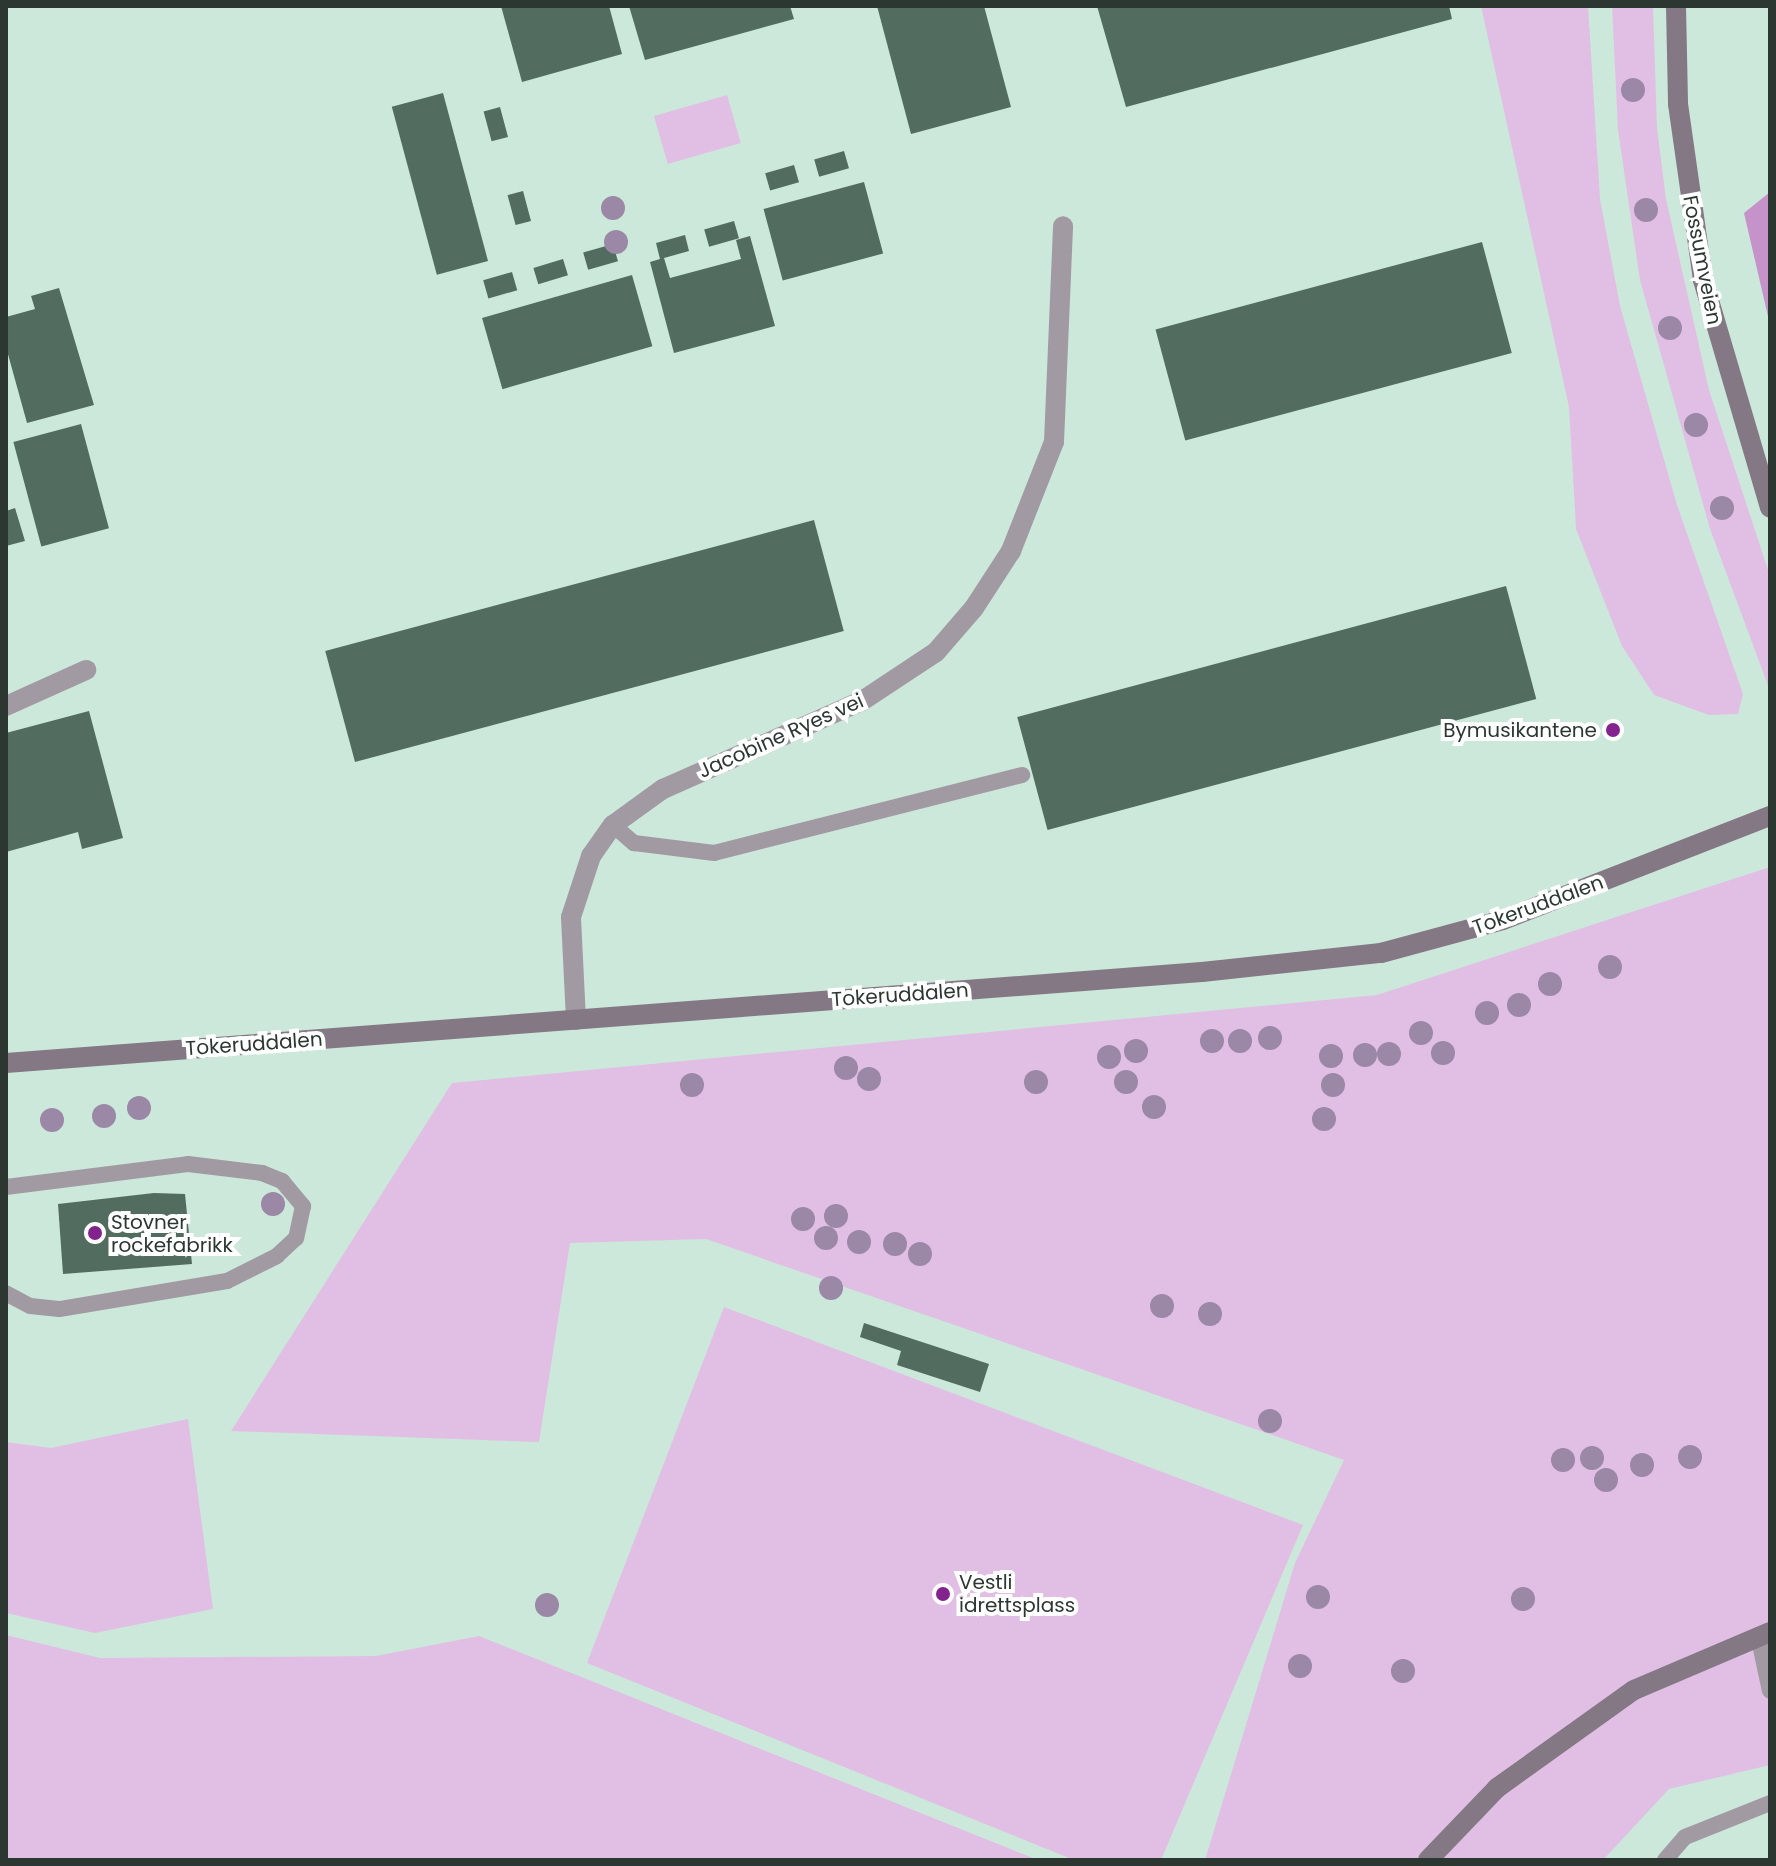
<!DOCTYPE html>
<html>
<head>
<meta charset="utf-8">
<style>
  body { margin:0 }
  #map { position:relative; width:1776px; height:1866px; overflow:hidden; background:#cce8da; font-family:Poppins,sans-serif }
  div>[style] { position:absolute }
  [style*='--x'] { left:calc(var(--x)*1px); top:calc(var(--y)*1px); width:calc(var(--w)*1px); rotate:calc(var(--a)*1deg) }
  .green>* { inset:0; background:#e1bfe5; transform-origin:0 0 }
  .forest>* { inset:0; background:#c593ca }
  .building>* { inset:0; background:#536c60; transform-origin:0 0 }
  .lane>* { height:16px; margin:-8px; padding:0 8px; transform-origin:8px; border-radius:8px; background:#a29aa3 }
  .street>* { height:20px; margin:-10px; padding:0 10px; transform-origin:10px; border-radius:10px; background:#a29aa3 }
  .secondary>* { height:20px; margin:-10px; padding:0 10px; transform-origin:10px; border-radius:10px; background:#847885 }
  .trees>* { width:24px; height:24px; margin:-12px; border-radius:50%; background:#9b87a6 }
  .dots>* { width:22px; height:22px; translate:-50% -50%; box-sizing:border-box; border:4px solid #fff; border-radius:50% }
  span { translate:-50% -50%; white-space:nowrap; text-align:center; line-height:1.15; -webkit-text-stroke:8px #fff; paint-order:stroke }
  .street-label { font-size:20px; color:#2c3732 }
  .poi-label { font-size:20px; color:#2c3732 }
  .right { translate:-100% -50%; text-align:right }
  .left { translate:0 -50%; text-align:left }
  .frame { position:absolute; inset:0; border:8px solid #2c3732; pointer-events:none }
</style>
</head>
<body>
<div id="map">
  <div class="green">
    <i style="clip-path:polygon(1481px 6px,1588px 6px,1600px 199px,1620px 306px,1677px 505px,1743px 694px,1738px 714px,1709px 715px,1654px 695px,1622px 646px,1576px 529px,1569px 407px)"></i>
    <i style="clip-path:polygon(1612px 6px,1653px 6px,1657px 128px,1666px 199px,1709px 390px,1770px 576px,1770px 691px,1710px 529px,1640px 280px,1618px 130px)"></i>
    <i style="left:727px;top:95px;width:50px;height:76px;rotate:74deg"></i>
    <i style="clip-path:polygon(1770px 867px,1770px 1765px,1669px 1789px,1603px 1860px,1205px 1860px,1295px 1563px,1344px 1460px,706px 1239px,570px 1243px,539px 1442px,231px 1431px,452px 1083px,1377px 995px)"></i>
    <i style="clip-path:polygon(724px 1307px,1303px 1525px,1161px 1860px,1074px 1860px,587px 1663px)"></i>
    <i style="clip-path:polygon(188px 1419px,213px 1609px,95px 1633px,6px 1613px,6px 1442px,51px 1448px)"></i>
    <i style="clip-path:polygon(6px 1635px,100px 1658px,376px 1656px,479px 1636px,1038px 1860px,6px 1860px)"></i>
  </div>
  <div class="forest">
    <i style="clip-path:polygon(1770px 192px,1770px 325px,1744px 213px)"></i>
  </div>
  <div class="building">
    <i style="clip-path:polygon(501px 6px,609px 6px,622px 54px,522px 82px)"></i>
    <i style="clip-path:polygon(629px 6px,790px 6px,794px 19px,645px 60px)"></i>
    <i style="clip-path:polygon(877px 6px,984px 6px,1011px 107px,911px 134px)"></i>
    <i style="clip-path:polygon(1097px 6px,1449px 6px,1452px 19px,1126px 107px)"></i>
    <i style="left:443px;top:93px;width:174px;height:53px;rotate:75deg"></i>
    <i style="left:500px;top:107px;width:31px;height:17px;rotate:75deg"></i>
    <i style="left:844px;top:151px;width:18px;height:31px;rotate:74deg"></i>
    <i style="left:794px;top:165px;width:18px;height:30px;rotate:74deg"></i>
    <i style="left:864px;top:182px;width:74px;height:104px;rotate:75deg"></i>
    <i style="left:523px;top:191px;width:31px;height:16px;rotate:75deg"></i>
    <i style="left:734px;top:221px;width:18px;height:31px;rotate:74deg"></i>
    <i style="clip-path:polygon(685px 235px,689px 251px,664px 258px,670px 278px,741px 259px,736px 240px,750px 236px,775px 326px,674px 353px,650px 262px,660px 259px,656px 243px)"></i>
    <i style="left:1482px;top:242px;width:115px;height:338px;rotate:75deg"></i>
    <i style="left:613px;top:244px;width:18px;height:31px;rotate:74deg"></i>
    <i style="left:563px;top:259px;width:17px;height:31px;rotate:73deg"></i>
    <i style="left:512px;top:272px;width:19px;height:30px;rotate:74deg"></i>
    <i style="left:632px;top:275px;width:74px;height:156px;rotate:74deg"></i>
    <i style="clip-path:polygon(59px 288px,94px 405px,27px 423px,6px 347px,6px 317px,35px 309px,31px 296px)"></i>
    <i style="left:81px;top:424px;width:108px;height:70px;rotate:75deg"></i>
    <i style="clip-path:polygon(15px 508px,25px 541px,6px 546px,6px 511px)"></i>
    <i style="left:814px;top:520px;width:115px;height:506px;rotate:75deg"></i>
    <i style="left:1506px;top:586px;width:117px;height:506px;rotate:75deg"></i>
    <i style="clip-path:polygon(89px 711px,123px 838px,82px 849px,78px 832px,6px 852px,6px 733px)"></i>
    <i style="clip-path:polygon(154px 1193px,185px 1194px,192px 1264px,63px 1274px,58px 1204px)"></i>
    <i style="clip-path:polygon(864px 1323px,989px 1364px,980px 1392px,897px 1365px,901px 1351px,860px 1337px)"></i>
  </div>
  <div class="lane">
    <i style="--x:613;--y:825;--w:28;--a:41"></i>
    <i style="--x:634;--y:843;--w:81;--a:7.1"></i>
    <i style="--x:714;--y:853;--w:318;--a:-14.2"></i>
    <i style="--x:6;--y:1187;--w:183;--a:-7.2"></i>
    <i style="--x:188;--y:1164;--w:75;--a:6.9"></i>
    <i style="--x:262;--y:1173;--w:22;--a:22"></i>
    <i style="--x:282;--y:1181;--w:33;--a:50"></i>
    <i style="--x:303;--y:1206;--w:33;--a:102"></i>
    <i style="--x:296;--y:1238;--w:26;--a:137"></i>
    <i style="--x:277;--y:1256;--w:56;--a:153.4"></i>
    <i style="--x:227;--y:1281;--w:170;--a:170.5"></i>
    <i style="--x:59;--y:1309;--w:29;--a:-174"></i>
    <i style="--x:30;--y:1306;--w:27;--a:-152"></i>
    <i style="--x:1758;--y:1635;--w:57;--a:77.9"></i>
    <i style="--x:1665;--y:1860;--w:30;--a:-49"></i>
    <i style="--x:1685;--y:1837;--w:92;--a:-21.8"></i>
  </div>
  <div class="street">
    <i style="--x:6;--y:706;--w:88;--a:-24.2"></i>
    <i style="--x:576;--y:1020;--w:103;--a:-92.8"></i>
    <i style="--x:571;--y:917;--w:64;--a:-71.8"></i>
    <i style="--x:591;--y:856;--w:38;--a:-55"></i>
    <i style="--x:613;--y:825;--w:62;--a:-35.8"></i>
    <i style="--x:663;--y:789;--w:218;--a:-23.9"></i>
    <i style="--x:862;--y:701;--w:89;--a:-33.5"></i>
    <i style="--x:936;--y:652;--w:58;--a:-49.2"></i>
    <i style="--x:974;--y:608;--w:68;--a:-57"></i>
    <i style="--x:1011;--y:551;--w:117;--a:-68.5"></i>
    <i style="--x:1054;--y:442;--w:216;--a:-87.6"></i>
  </div>
  <div class="secondary">
    <i style="--x:1676;--y:6;--w:98;--a:88.8"></i>
    <i style="--x:1678;--y:104;--w:178;--a:81.9"></i>
    <i style="--x:1703;--y:280;--w:237;--a:73.6"></i>
    <i style="--x:6;--y:1063;--w:1199;--a:-4.35"></i>
    <i style="--x:1202;--y:972;--w:180;--a:-6.1"></i>
    <i style="--x:1381;--y:953;--w:126;--a:-15.1"></i>
    <i style="--x:1503;--y:920;--w:287;--a:-21.3"></i>
    <i style="--x:1428;--y:1860;--w:100;--a:-46.2"></i>
    <i style="--x:1497;--y:1788;--w:168;--a:-35.6"></i>
    <i style="--x:1634;--y:1690;--w:148;--a:-23.1"></i>
  </div>
  <div class="trees">
    <i style="left:1633px;top:90px"></i>
    <i style="left:613px;top:208px"></i>
    <i style="left:1646px;top:210px"></i>
    <i style="left:616px;top:242px"></i>
    <i style="left:1670px;top:328px"></i>
    <i style="left:1696px;top:425px"></i>
    <i style="left:1722px;top:508px"></i>
    <i style="left:1610px;top:967px"></i>
    <i style="left:1550px;top:984px"></i>
    <i style="left:1519px;top:1005px"></i>
    <i style="left:1487px;top:1013px"></i>
    <i style="left:1421px;top:1033px"></i>
    <i style="left:1270px;top:1038px"></i>
    <i style="left:1212px;top:1041px"></i>
    <i style="left:1240px;top:1041px"></i>
    <i style="left:1136px;top:1051px"></i>
    <i style="left:1443px;top:1053px"></i>
    <i style="left:1389px;top:1054px"></i>
    <i style="left:1365px;top:1055px"></i>
    <i style="left:1331px;top:1056px"></i>
    <i style="left:1109px;top:1057px"></i>
    <i style="left:846px;top:1068px"></i>
    <i style="left:869px;top:1079px"></i>
    <i style="left:1036px;top:1082px"></i>
    <i style="left:1126px;top:1082px"></i>
    <i style="left:692px;top:1085px"></i>
    <i style="left:1333px;top:1085px"></i>
    <i style="left:1154px;top:1107px"></i>
    <i style="left:139px;top:1108px"></i>
    <i style="left:104px;top:1116px"></i>
    <i style="left:1324px;top:1119px"></i>
    <i style="left:52px;top:1120px"></i>
    <i style="left:273px;top:1204px"></i>
    <i style="left:836px;top:1216px"></i>
    <i style="left:803px;top:1219px"></i>
    <i style="left:826px;top:1238px"></i>
    <i style="left:859px;top:1242px"></i>
    <i style="left:895px;top:1244px"></i>
    <i style="left:920px;top:1254px"></i>
    <i style="left:831px;top:1288px"></i>
    <i style="left:1162px;top:1306px"></i>
    <i style="left:1210px;top:1314px"></i>
    <i style="left:1270px;top:1421px"></i>
    <i style="left:1690px;top:1457px"></i>
    <i style="left:1592px;top:1458px"></i>
    <i style="left:1563px;top:1460px"></i>
    <i style="left:1642px;top:1465px"></i>
    <i style="left:1606px;top:1480px"></i>
    <i style="left:1318px;top:1597px"></i>
    <i style="left:1523px;top:1599px"></i>
    <i style="left:547px;top:1605px"></i>
    <i style="left:1300px;top:1666px"></i>
    <i style="left:1403px;top:1671px"></i>
  </div>
  <div class="dots">
    <i style="left:1613px;top:730px;background:#83238e"></i>
    <i style="left:95px;top:1233px;background:#83238e"></i>
    <i style="left:943px;top:1594px;background:#83238e"></i>
  </div>
  <div class="street-label">
    <span style="left:1702px;top:260px;rotate:79deg">Fossumveien</span>
    <span style="left:781px;top:736px;rotate:-24deg">Jacobine Ryes vei</span>
    <span style="left:1538px;top:905px;rotate:-20deg">Tokeruddalen</span>
    <span style="left:900px;top:995px;rotate:-4deg">Tokeruddalen</span>
    <span style="left:254px;top:1044px;rotate:-4deg">Tokeruddalen</span>
  </div>
  <div class="poi-label">
    <span class="right" style="left:1597px;top:730px">Bymusikantene</span>
    <span class="left" style="left:111px;top:1234px">Stovner<br>rockefabrikk</span>
    <span class="left" style="left:959px;top:1594px">Vestli<br>idrettsplass</span>
  </div>
  <div class="frame"></div>
</div>
</body>
</html>
